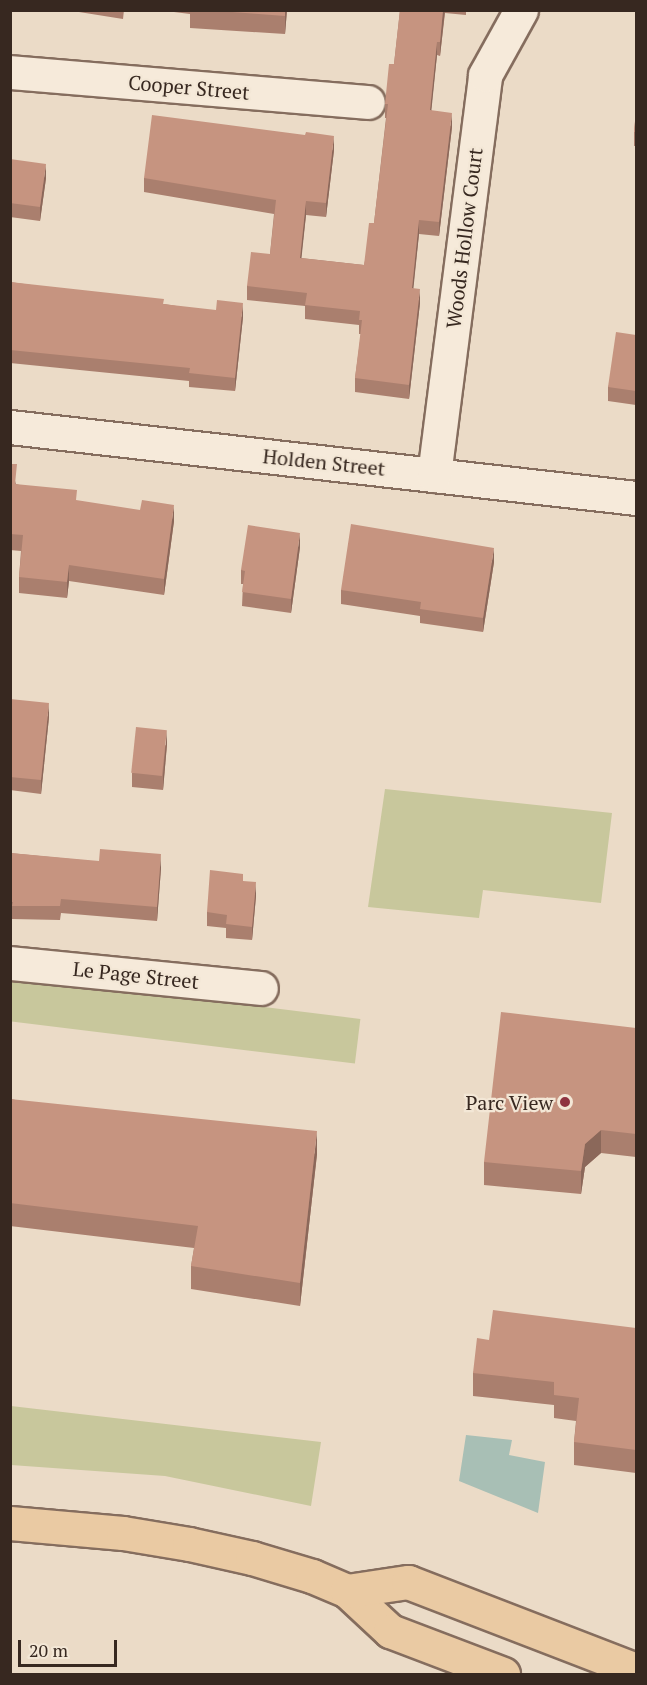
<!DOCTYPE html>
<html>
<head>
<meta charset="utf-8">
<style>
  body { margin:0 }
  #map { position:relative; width:647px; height:1685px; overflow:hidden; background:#ebdbc7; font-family:"PT Serif",serif }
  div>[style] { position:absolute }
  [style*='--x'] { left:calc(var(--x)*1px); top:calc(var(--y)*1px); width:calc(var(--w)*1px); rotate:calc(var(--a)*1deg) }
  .green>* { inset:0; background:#c8c79c; transform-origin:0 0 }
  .water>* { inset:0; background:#a8bfb5 }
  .roads { filter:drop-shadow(2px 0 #856d5e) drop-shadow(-2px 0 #856d5e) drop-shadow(0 2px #856d5e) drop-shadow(0 -2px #856d5e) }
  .minor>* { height:33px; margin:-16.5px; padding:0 16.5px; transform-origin:16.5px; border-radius:16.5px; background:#f6eada }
  .major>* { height:33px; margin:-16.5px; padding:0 16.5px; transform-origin:16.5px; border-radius:16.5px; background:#eacaa3 }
  .wall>* { inset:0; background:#aa7f6e }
  .shaded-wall>* { inset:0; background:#8b685a }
  .building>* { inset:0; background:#c69480; transform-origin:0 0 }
  .dots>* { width:16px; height:16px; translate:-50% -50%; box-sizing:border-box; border:3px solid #f3e7d6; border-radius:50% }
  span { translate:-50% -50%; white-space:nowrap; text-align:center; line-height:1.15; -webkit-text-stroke:4.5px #f3e7d6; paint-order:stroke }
  .street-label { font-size:20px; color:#372820 }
  .poi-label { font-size:20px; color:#372820 }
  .right { translate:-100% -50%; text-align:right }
  .frame { position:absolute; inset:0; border:12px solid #372820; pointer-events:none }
  .scale { position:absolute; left:18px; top:1640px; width:99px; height:27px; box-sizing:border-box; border:3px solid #372820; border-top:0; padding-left:8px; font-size:18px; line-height:21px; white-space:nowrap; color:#372820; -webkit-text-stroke:4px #f3e7d6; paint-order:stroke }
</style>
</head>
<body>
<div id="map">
  <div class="green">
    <i style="clip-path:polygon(385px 789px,612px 813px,601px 903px,483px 890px,479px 918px,368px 907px)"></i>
    <i style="left:11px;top:976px;width:352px;height:45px;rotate:7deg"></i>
    <i style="clip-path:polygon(11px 1406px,321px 1442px,311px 1506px,165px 1476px,11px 1465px)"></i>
  </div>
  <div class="water">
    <i style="clip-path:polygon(466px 1435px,512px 1440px,509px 1455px,545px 1462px,538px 1513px,459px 1481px)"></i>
  </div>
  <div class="roads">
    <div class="minor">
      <i style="--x:10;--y:72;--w:359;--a:4.8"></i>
      <i style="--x:10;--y:427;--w:630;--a:6.47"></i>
      <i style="--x:434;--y:475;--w:403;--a:-82.7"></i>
      <i style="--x:485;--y:75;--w:74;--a:-61"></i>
      <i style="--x:10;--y:963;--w:252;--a:5.7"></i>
    </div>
    <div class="major">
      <i style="--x:10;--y:1523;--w:113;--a:5.1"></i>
      <i style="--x:123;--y:1533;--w:67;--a:9.5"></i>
      <i style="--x:189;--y:1544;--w:65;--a:12.5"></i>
      <i style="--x:252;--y:1558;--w:63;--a:16.7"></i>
      <i style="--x:312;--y:1576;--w:38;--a:23"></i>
      <i style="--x:347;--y:1591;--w:59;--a:42.9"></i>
      <i style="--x:390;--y:1631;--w:121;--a:20.8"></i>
      <i style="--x:347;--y:1591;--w:62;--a:-8.4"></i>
      <i style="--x:408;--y:1582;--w:244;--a:21.1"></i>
    </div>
  </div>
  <div class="wall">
    <i style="clip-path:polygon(66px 10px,124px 10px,123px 19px,79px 12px)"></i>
    <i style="clip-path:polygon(158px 10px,287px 10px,285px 34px,190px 28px,190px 14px)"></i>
    <i style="clip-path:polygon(400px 10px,466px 10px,466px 15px,445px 13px,440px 56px,437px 55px,431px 110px,452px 127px,439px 236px,419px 234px,413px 288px,420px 303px,409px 399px,355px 392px,355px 378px,361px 334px,359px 334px,359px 325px,305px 319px,305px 306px,247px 300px,247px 286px,270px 254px,274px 214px,144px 192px,144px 178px,334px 150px,326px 217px,306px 215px,301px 258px,364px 265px,374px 223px,386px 118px,385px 118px,385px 104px,394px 64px)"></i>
    <i style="clip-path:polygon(636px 111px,636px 146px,634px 146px,634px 132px)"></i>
    <i style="clip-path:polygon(10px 159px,46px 178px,40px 221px,10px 217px)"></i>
    <i style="clip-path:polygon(10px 282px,164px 304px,243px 317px,235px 391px,189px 387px,189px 381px,10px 363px)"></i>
    <i style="clip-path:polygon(636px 335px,636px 405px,608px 401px,608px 387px)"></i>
    <i style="clip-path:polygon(10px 464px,16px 484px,77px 501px,174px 521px,164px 595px,69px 581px,67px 598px,19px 593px,19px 577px,21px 551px,10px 550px)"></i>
    <i style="clip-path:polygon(300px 547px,291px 613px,242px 606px,243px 584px,241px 584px,241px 570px)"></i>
    <i style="clip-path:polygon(494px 562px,483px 632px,420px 623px,420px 616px,341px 604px,341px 590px)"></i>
    <i style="clip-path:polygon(10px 699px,49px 717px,41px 794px,10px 790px)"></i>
    <i style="clip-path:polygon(167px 744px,163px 790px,132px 787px,132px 773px)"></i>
    <i style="clip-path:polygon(10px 853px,161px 868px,157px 921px,61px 913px,60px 920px,12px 919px,12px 916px,10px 916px)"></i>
    <i style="clip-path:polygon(243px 881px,256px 896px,252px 940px,226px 938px,226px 928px,207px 926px,207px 912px)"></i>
    <i style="clip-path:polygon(636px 1028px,636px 1157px,601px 1153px,585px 1167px,581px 1194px,484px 1185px,484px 1162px)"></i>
    <i style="clip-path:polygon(10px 1099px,317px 1154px,300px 1306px,191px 1289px,191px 1266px,194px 1248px,10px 1226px)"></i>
    <i style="clip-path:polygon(636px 1328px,636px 1473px,574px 1465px,574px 1442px,576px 1421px,554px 1418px,554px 1405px,473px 1396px,473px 1373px,489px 1340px)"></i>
  </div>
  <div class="shaded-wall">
    <i style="clip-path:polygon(285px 10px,287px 10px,285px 34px)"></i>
    <i style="clip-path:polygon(443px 10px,445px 10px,440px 56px,440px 42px)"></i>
    <i style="clip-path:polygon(437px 42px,437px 55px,430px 124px,430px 110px)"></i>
    <i style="clip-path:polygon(452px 113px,452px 127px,439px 236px,439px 222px)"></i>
    <i style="clip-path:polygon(334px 136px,334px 150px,326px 217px,326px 203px)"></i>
    <i style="clip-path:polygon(46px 164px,46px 178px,40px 221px,40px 207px)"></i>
    <i style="clip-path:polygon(306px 201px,306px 215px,300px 272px,300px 258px)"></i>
    <i style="clip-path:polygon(419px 220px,419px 234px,412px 302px,412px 288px)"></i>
    <i style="clip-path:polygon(420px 289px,420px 303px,409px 399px,409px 385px)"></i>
    <i style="clip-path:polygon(243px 303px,243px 317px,235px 391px,235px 378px)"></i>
    <i style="clip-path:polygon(174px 505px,174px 521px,164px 595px,164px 579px)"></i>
    <i style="clip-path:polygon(300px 533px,300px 547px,291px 613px,291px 599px)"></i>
    <i style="clip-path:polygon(494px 548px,494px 562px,483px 632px,483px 618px)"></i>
    <i style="clip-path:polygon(69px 565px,69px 581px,67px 598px,67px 582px)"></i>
    <i style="clip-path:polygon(49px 703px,49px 717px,41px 794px,41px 780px)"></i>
    <i style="clip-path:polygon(167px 730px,167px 744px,163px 790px,163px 776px)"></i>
    <i style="clip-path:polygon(161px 854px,161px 868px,157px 921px,157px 907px)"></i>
    <i style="clip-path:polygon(256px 882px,256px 896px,252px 940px,252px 927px)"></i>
    <i style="clip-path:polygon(601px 1130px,601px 1153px,585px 1167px,581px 1194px,581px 1171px,585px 1144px)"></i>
    <i style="clip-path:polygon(317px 1131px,317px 1154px,300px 1306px,300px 1283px)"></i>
  </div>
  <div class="building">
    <i style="clip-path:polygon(206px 10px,285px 10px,285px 16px)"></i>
    <i style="clip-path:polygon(400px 10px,443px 10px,440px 42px,437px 42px,430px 110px,452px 113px,439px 222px,419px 220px,412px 288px,420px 289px,409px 385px,355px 378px,362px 320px,359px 320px,360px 311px,305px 305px,307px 293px,247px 286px,251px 252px,270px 254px,276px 200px,144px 178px,152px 115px,305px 135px,306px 132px,334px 136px,326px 203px,306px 201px,300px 258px,364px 265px,369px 223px,374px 223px,388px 104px,385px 104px,389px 64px,394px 64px)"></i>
    <i style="clip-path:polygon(636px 111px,636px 132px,634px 132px)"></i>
    <i style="clip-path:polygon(10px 159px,46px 164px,40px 207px,10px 203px)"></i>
    <i style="clip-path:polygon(10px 282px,164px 299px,163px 304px,216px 310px,217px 300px,243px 303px,235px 378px,189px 373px,190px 368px,10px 350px)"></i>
    <i style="clip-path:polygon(616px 332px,636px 335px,636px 391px,608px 387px)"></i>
    <i style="clip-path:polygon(10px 464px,17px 464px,15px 484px,77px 490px,76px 500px,140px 510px,142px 500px,174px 505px,164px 579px,69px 565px,67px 582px,19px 577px,23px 535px,10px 534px)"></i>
    <i style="clip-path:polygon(351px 524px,494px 548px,483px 618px,420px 609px,421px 602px,341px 590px)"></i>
    <i style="clip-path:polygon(248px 525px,300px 533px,291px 599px,242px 592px,245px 571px,241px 570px)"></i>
    <i style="clip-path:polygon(10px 699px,49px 703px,41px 780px,10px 777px)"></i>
    <i style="left:136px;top:727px;width:31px;height:46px;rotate:6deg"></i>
    <i style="clip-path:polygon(100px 849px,161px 854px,157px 907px,61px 899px,60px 906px,12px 906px,13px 902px,10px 902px,10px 853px,99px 861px)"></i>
    <i style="clip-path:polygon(210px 870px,243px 874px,243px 881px,256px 882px,252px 927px,226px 924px,227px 915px,207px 912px)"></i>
    <i style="clip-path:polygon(501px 1012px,636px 1028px,636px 1134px,601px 1130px,585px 1144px,581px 1171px,484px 1162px)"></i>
    <i style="clip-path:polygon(10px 1099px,317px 1131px,300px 1283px,191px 1266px,198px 1226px,10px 1203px)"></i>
    <i style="clip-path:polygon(493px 1310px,636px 1328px,636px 1450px,574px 1442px,579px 1398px,554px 1395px,554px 1382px,473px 1373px,477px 1338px,489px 1340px)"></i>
  </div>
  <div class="dots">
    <i style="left:565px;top:1102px;background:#8f3340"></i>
  </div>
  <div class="street-label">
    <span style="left:189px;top:87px;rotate:5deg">Cooper Street</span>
    <span style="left:464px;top:238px;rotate:-83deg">Woods Hollow Court</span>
    <span style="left:324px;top:462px;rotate:6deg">Holden Street</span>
    <span style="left:136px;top:975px;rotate:6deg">Le Page Street</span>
  </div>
  <div class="poi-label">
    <span class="right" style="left:553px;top:1102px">Parc View</span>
  </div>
  <div class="frame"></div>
  <div class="scale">20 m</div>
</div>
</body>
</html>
